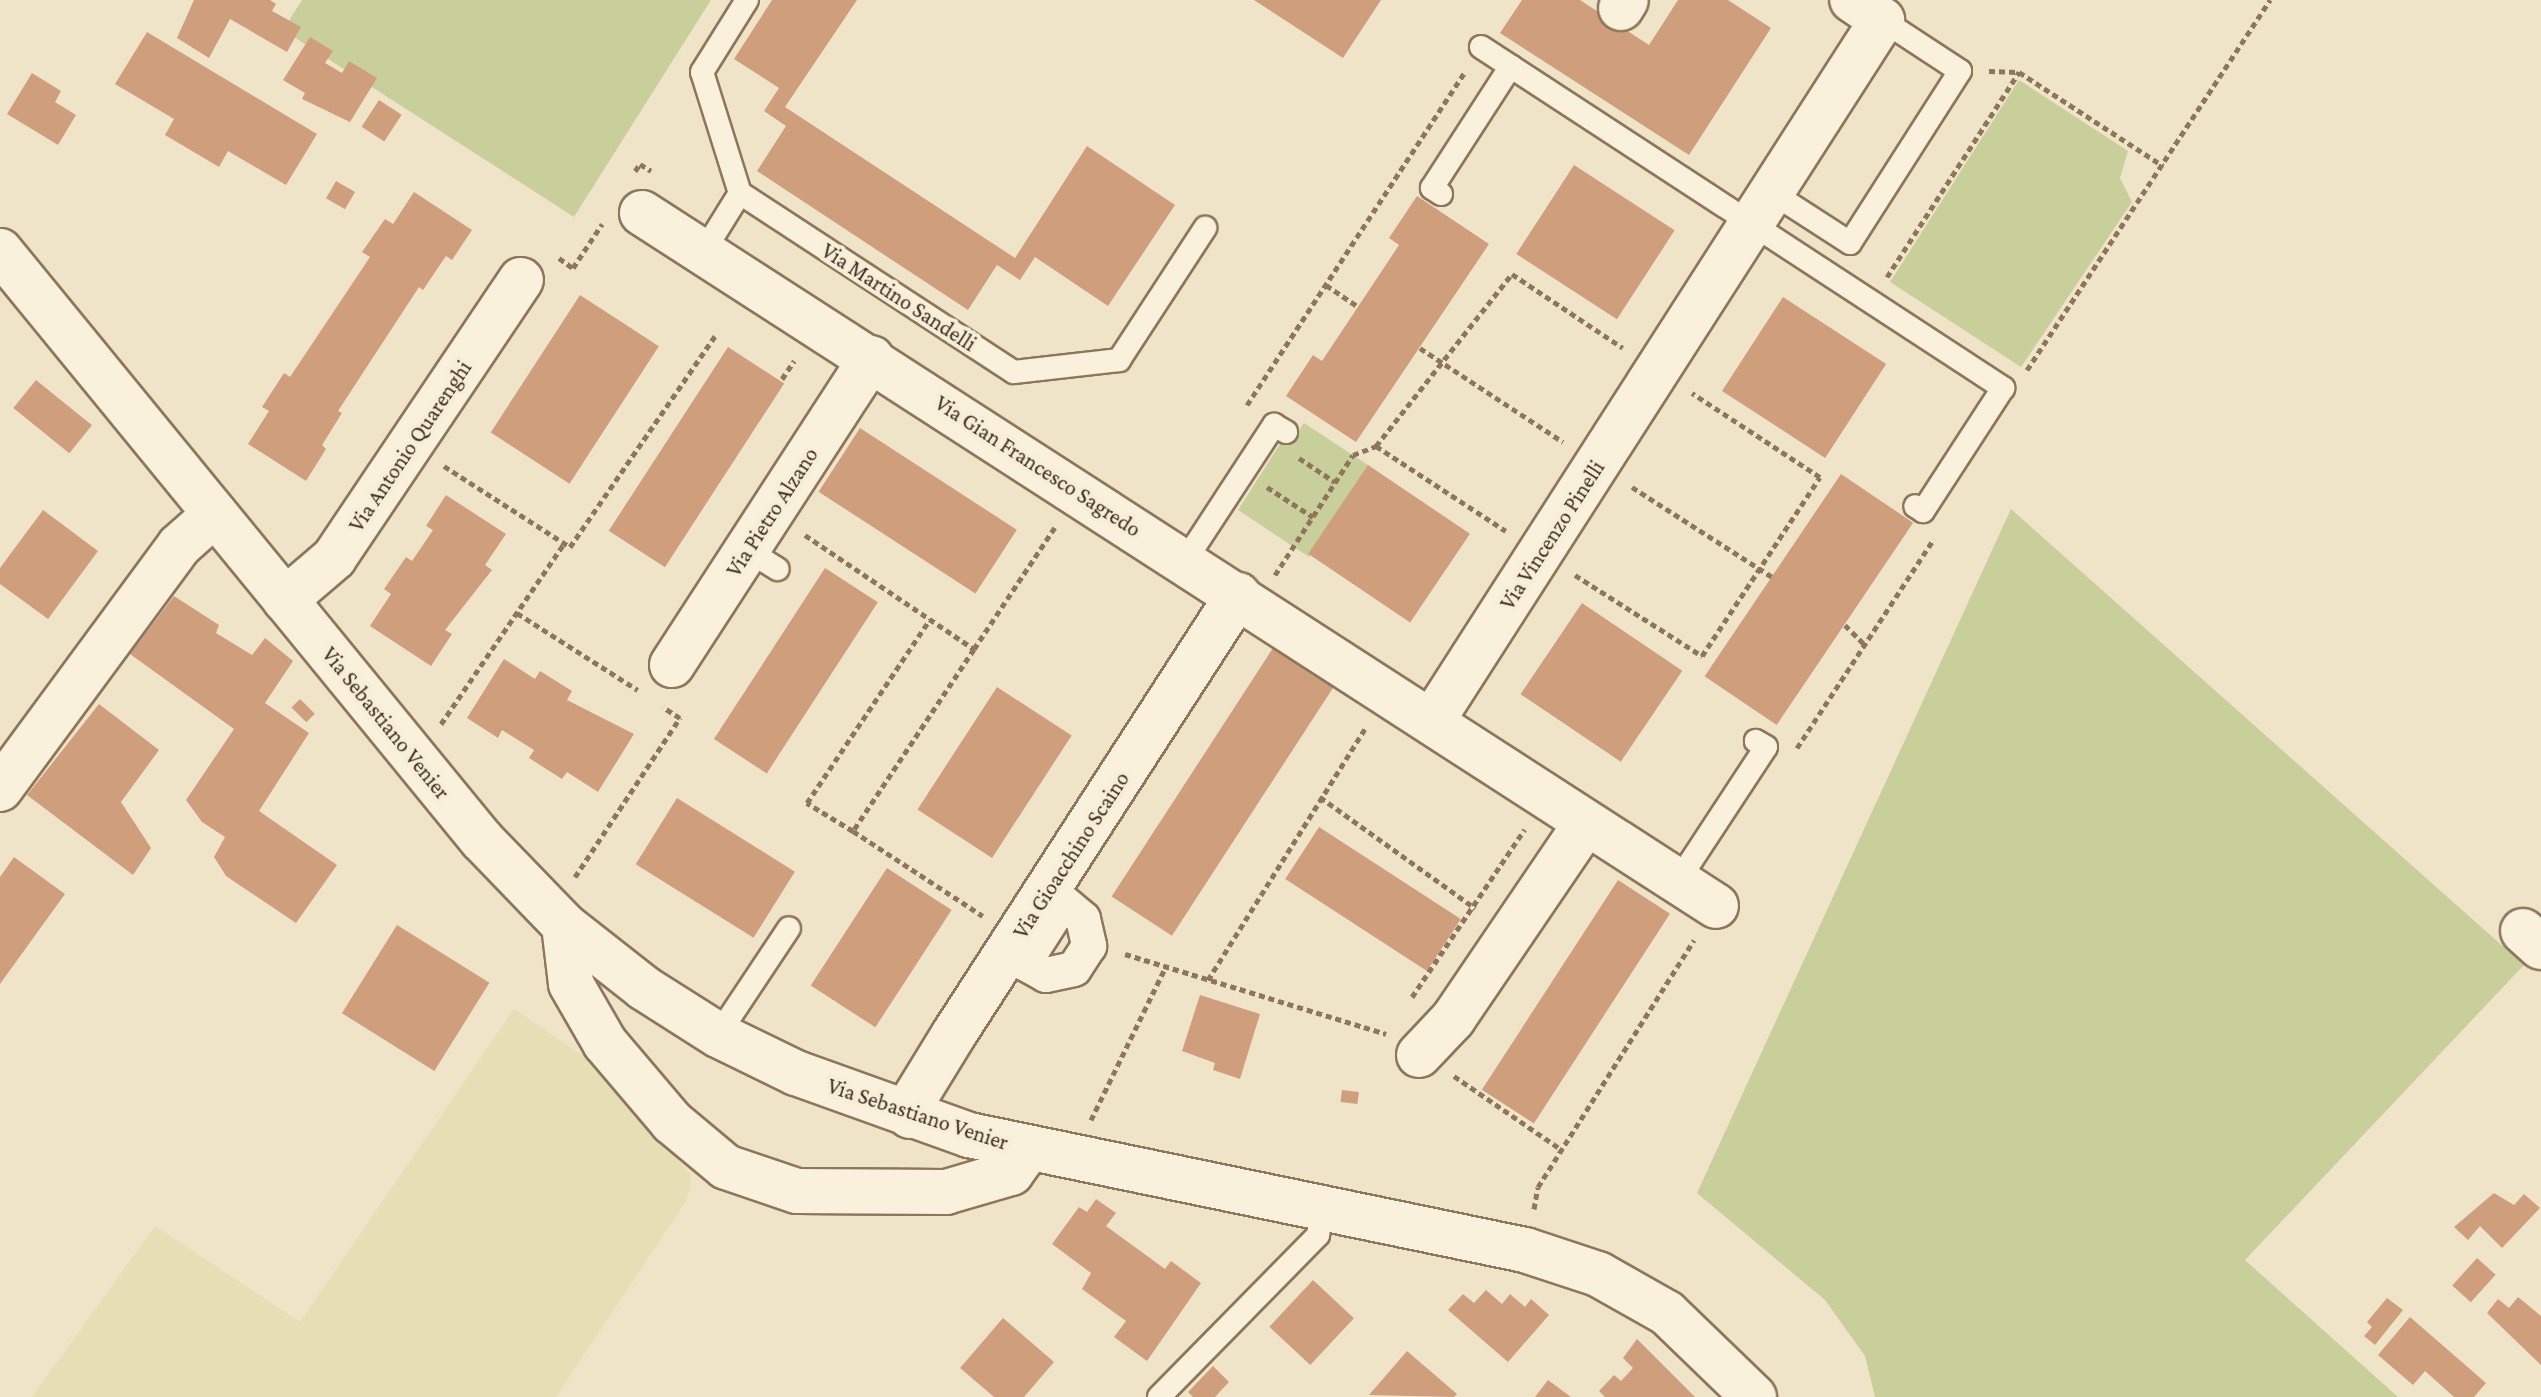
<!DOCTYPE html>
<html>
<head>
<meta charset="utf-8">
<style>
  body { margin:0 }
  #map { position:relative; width:2541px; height:1397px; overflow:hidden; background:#f0e4c8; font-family:"Crimson Pro",serif }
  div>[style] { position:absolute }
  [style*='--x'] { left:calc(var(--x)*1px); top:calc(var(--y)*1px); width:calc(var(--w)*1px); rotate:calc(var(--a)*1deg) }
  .farmland>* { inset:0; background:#e6deb5 }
  .green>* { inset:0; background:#c9cf9b }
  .building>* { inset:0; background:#cf9f7d; transform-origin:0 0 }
  .path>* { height:5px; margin-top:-2.5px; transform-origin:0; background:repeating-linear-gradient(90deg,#8d765c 0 6px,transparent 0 10px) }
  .roads { filter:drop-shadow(2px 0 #8d765c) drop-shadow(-2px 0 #8d765c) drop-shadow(0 2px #8d765c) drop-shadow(0 -2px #8d765c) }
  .service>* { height:22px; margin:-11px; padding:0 11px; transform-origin:11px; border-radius:11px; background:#faf1dc }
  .pedestrian>* { height:34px; margin:-17px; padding:0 17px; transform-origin:17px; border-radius:17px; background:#faf1dc }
  .minor>* { height:44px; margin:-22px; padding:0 22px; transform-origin:22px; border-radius:22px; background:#faf1dc }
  span { translate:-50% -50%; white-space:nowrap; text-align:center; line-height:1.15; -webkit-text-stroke:8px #f7eed8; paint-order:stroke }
  .street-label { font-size:22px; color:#3d2e20 }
</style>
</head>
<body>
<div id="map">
  <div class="farmland">
    <i style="clip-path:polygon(514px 1009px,601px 1068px,690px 1174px,691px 1185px,685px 1203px,556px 1397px,32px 1397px,155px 1226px,300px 1322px)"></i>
  </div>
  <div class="green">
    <i style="clip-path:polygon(302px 0,711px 0,574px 217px,283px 30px)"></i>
    <i style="clip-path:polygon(2019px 80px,2128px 151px,2120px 178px,2132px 202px,2021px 367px,1890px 282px)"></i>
    <i style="clip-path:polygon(1304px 423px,1368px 465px,1309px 557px,1238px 510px,1292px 425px,1299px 430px)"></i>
    <i style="clip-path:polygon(2011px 509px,2524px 965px,2245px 1260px,2398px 1397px,1875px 1397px,1865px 1356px,1825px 1300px,1697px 1193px)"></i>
  </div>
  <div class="building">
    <i style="clip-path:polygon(194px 0,270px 0,276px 4px,272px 11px,301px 27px,287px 52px,230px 19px,209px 58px,177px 38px)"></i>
    <i style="clip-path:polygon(772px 0,857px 0,785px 107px,1015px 258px,1087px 146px,1175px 205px,1108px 306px,1035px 257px,1020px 280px,997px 265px,968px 310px,757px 171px,786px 126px,764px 111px,779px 88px,734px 59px)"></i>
    <i style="clip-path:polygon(1254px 0,1381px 0,1343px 58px)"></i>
    <i style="clip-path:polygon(1522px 0,1580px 0,1649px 45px,1678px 0,1728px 0,1771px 28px,1689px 155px,1500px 33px)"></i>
    <i style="clip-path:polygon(147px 32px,317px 134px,286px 185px,228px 151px,219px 167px,165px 135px,174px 119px,115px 84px)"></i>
    <i style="clip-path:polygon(310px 37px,333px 51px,325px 63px,342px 73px,349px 61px,377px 78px,350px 122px,302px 99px,305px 93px,283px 80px)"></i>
    <i style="clip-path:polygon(32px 73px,61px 91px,55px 102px,76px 115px,58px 145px,7px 114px)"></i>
    <i style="left:379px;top:100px;width:27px;height:32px;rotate:33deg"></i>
    <i style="left:1574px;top:165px;width:120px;height:106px;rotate:33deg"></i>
    <i style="left:336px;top:181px;width:22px;height:20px;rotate:30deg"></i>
    <i style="clip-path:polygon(414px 192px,472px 230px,452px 260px,446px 256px,423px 290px,419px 287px,338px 411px,342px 413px,322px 445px,326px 449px,306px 481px,248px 444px,269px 411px,262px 407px,284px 373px,290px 377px,370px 257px,362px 252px,385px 219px,393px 224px)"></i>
    <i style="clip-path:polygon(1417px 196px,1489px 244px,1356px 442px,1286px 396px,1313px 355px,1322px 361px,1399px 245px,1389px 238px)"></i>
    <i style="left:580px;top:295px;width:94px;height:164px;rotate:33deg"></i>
    <i style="left:1783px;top:297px;width:123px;height:112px;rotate:33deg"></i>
    <i style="left:728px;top:347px;width:67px;height:219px;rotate:33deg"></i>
    <i style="left:36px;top:380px;width:72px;height:36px;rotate:39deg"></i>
    <i style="left:860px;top:428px;width:187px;height:76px;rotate:33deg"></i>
    <i style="left:1368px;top:465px;width:123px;height:107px;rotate:34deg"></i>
    <i style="left:1841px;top:474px;width:87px;height:244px;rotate:34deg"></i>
    <i style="clip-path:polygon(446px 495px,506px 534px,485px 565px,492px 570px,445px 630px,452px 634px,431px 666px,370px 626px,391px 594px,384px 589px,406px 557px,412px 561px,433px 530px,426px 526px)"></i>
    <i style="clip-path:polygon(43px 510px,98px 551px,48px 619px,0 584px,0 568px)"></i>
    <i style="left:825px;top:568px;width:63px;height:204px;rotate:33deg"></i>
    <i style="clip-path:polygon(174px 596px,219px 625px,216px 633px,252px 655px,265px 638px,293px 661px,265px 703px,309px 733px,259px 811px,337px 865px,296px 923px,226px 876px,214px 857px,225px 837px,202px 822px,186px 800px,234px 729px,130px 654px)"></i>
    <i style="left:1582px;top:603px;width:121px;height:110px;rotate:34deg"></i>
    <i style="left:1275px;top:645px;width:72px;height:300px;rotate:33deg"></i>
    <i style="clip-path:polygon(504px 659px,535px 679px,540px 671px,572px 691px,567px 700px,634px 734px,598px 792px,567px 772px,562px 779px,529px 758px,534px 750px,502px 730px,498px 738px,467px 718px)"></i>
    <i style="left:997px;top:687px;width:89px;height:146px;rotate:33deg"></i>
    <i style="left:300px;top:699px;width:21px;height:12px;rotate:45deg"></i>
    <i style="clip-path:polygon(99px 704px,159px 750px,121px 802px,151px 848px,133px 875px,27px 795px)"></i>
    <i style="left:677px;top:798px;width:139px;height:78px;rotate:32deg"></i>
    <i style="left:1319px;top:827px;width:169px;height:62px;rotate:33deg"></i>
    <i style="clip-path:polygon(14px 857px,65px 894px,0 984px,0 877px)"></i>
    <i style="left:887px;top:868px;width:77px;height:140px;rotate:33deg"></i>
    <i style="left:1618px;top:880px;width:62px;height:250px;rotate:33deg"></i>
    <i style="left:397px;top:925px;width:109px;height:104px;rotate:32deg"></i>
    <i style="clip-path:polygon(1200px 995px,1260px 1014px,1240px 1079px,1213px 1070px,1215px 1063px,1182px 1051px)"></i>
    <i style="left:1342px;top:1090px;width:17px;height:12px;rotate:7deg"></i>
    <i style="clip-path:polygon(2494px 1193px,2514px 1205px,2524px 1194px,2540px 1208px,2502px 1248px,2480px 1226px,2468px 1240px,2454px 1227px)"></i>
    <i style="clip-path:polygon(1096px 1199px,1116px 1213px,1106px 1226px,1165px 1269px,1171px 1261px,1201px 1283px,1147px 1361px,1114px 1337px,1126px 1321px,1082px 1289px,1091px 1273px,1052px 1244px,1079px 1207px,1087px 1212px)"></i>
    <i style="left:2477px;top:1258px;width:25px;height:37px;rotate:42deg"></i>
    <i style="left:1313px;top:1280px;width:56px;height:64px;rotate:43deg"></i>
    <i style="clip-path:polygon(1486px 1290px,1502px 1304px,1510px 1294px,1525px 1307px,1531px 1299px,1549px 1315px,1508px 1362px,1448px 1310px,1463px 1294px,1474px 1303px)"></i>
    <i style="clip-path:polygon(2518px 1297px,2541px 1316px,2541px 1365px,2487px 1313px,2498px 1299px,2509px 1308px)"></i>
    <i style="clip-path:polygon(2387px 1298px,2403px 1310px,2375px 1345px,2364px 1336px,2372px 1327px,2367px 1322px)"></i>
    <i style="clip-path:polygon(2410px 1317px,2486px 1383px,2474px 1397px,2454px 1397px,2425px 1371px,2413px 1385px,2378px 1355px)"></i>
    <i style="clip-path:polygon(1003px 1318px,1054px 1362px,1024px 1397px,994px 1397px,960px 1368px)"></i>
    <i style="clip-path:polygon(1637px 1339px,1695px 1397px,1605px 1397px,1599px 1391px,1614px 1375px,1621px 1381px,1633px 1368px,1623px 1358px)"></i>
    <i style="clip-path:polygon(1407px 1351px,1457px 1394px,1454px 1397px,1369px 1395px)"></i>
    <i style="clip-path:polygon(1213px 1366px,1229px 1382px,1215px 1397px,1193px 1397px,1188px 1392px)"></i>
    <i style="clip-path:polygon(1548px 1380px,1571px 1397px,1535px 1397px)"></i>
  </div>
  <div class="path">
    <i style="--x:1989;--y:71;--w:30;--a:2"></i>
    <i style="--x:2019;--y:72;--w:172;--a:33.1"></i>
    <i style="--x:635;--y:171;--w:9;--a:-54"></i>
    <i style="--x:640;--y:164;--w:13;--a:32"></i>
    <i style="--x:559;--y:258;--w:17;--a:36"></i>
    <i style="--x:573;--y:268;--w:53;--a:-56.6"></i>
    <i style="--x:1887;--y:277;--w:244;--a:-57.2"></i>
    <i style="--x:1326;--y:285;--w:40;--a:34"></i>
    <i style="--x:1420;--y:348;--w:171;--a:33.3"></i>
    <i style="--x:2027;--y:370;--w:443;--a:-56.7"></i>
    <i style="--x:782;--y:379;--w:22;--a:-56"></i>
    <i style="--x:1247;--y:405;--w:398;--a:-56.8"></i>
    <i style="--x:1376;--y:446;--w:155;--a:33.2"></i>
    <i style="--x:1299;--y:458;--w:43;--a:33.7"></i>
    <i style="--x:444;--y:466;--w:150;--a:32.7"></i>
    <i style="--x:570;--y:547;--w:256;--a:-55.5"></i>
    <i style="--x:1267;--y:487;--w:55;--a:33.1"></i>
    <i style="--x:1632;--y:487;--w:166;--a:32.7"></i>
    <i style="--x:805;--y:535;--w:204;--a:34"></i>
    <i style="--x:974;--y:649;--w:219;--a:123.6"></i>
    <i style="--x:853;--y:831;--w:155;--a:33.2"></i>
    <i style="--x:1275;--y:575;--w:143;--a:-57"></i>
    <i style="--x:1353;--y:455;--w:25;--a:-21"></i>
    <i style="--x:1376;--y:446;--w:219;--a:-51.7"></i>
    <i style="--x:1512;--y:274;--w:133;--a:33.7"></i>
    <i style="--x:1575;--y:575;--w:151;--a:32.5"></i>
    <i style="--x:1702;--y:656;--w:214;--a:-56.6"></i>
    <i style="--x:1820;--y:477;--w:153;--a:-146.7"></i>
    <i style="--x:517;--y:613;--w:143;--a:32.5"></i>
    <i style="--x:1845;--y:625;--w:28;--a:45"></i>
    <i style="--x:974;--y:649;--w:146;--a:-56.4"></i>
    <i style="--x:441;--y:724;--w:218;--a:-55.7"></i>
    <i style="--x:1797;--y:748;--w:250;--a:-56.8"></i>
    <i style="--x:1320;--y:797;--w:191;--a:35.6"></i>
    <i style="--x:853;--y:831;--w:54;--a:-148.7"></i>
    <i style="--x:807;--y:803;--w:221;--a:-56.2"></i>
    <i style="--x:575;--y:877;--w:191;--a:-56.6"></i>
    <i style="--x:680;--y:718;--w:20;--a:-147"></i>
    <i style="--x:1125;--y:954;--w:273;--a:17"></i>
    <i style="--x:1208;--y:980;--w:298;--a:-58"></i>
    <i style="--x:1412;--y:997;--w:202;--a:-56.1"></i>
    <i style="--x:1454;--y:1076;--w:131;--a:34.4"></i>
    <i style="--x:1091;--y:1120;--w:171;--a:-64"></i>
    <i style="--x:1534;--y:1209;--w:22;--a:-80"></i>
    <i style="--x:1538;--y:1187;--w:292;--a:-57.7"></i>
  </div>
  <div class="roads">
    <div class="service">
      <i style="--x:747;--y:0;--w:85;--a:122"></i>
      <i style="--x:702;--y:72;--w:127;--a:72.6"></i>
      <i style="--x:740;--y:193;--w:327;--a:33.2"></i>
      <i style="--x:1014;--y:372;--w:106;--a:-6.5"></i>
      <i style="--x:1119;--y:360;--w:158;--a:-56.9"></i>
      <i style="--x:1481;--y:47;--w:624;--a:33.15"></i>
      <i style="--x:2003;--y:388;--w:147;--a:123"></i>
      <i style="--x:1923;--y:511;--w:9;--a:-148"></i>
      <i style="--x:1771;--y:192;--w:94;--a:32.8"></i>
      <i style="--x:1850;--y:243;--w:204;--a:-57.4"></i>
      <i style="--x:1960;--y:71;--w:93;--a:-146.8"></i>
      <i style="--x:1441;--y:194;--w:11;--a:-146"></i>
      <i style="--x:1432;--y:188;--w:145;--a:-57.1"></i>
      <i style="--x:704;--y:251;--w:68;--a:-58.2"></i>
      <i style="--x:747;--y:550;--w:36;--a:32"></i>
      <i style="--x:1185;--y:561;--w:163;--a:-56.8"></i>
      <i style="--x:1274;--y:425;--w:14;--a:30"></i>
      <i style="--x:1678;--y:881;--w:160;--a:-56.7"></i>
      <i style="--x:1766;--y:747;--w:12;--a:-149"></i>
      <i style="--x:718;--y:1035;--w:128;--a:-56.4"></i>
      <i style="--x:1159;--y:1397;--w:227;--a:-45.5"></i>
      <i style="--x:1318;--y:1235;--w:28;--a:-80"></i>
    </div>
    <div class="pedestrian">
      <i style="--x:1063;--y:902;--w:26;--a:40"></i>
      <i style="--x:1083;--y:919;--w:28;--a:77"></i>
      <i style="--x:1089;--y:946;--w:27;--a:123"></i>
      <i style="--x:1074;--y:969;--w:29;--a:168"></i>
      <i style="--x:1046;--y:975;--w:25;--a:-151"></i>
      <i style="--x:1024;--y:963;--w:72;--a:-57.4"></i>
    </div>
    <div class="minor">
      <i style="--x:1621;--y:8;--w:9;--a:-58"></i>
      <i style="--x:642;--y:213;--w:1278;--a:32.83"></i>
      <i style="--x:0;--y:251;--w:761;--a:50.71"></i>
      <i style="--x:482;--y:840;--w:118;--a:46"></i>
      <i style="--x:564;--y:925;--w:102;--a:38.2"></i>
      <i style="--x:644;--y:988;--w:88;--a:32.4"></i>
      <i style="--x:718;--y:1035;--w:87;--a:26"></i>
      <i style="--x:796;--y:1073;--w:184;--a:19.7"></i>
      <i style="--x:969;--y:1135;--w:568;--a:11.69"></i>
      <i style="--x:1525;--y:1250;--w:77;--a:18.2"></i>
      <i style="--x:1598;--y:1274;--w:79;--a:29.5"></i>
      <i style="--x:1667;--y:1313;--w:121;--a:44"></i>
      <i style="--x:285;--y:600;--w:65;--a:-40.6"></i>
      <i style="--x:334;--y:558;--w:335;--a:-56.1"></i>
      <i style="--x:672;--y:665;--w:366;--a:-57"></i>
      <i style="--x:1432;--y:721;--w:833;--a:-57.3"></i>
      <i style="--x:1882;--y:20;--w:36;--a:-146"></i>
      <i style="--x:0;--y:789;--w:302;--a:-53.6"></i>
      <i style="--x:179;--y:546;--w:48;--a:-41.6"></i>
      <i style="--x:564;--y:925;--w:59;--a:83.2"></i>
      <i style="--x:571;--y:984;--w:68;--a:60"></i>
      <i style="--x:605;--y:1043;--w:104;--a:49.7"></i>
      <i style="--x:672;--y:1122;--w:70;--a:39.8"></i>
      <i style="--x:726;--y:1167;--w:75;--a:18.7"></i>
      <i style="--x:797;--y:1191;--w:149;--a:0.4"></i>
      <i style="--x:946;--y:1192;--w:68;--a:-16.3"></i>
      <i style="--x:1011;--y:1173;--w:31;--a:-54"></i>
      <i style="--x:2523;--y:931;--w:24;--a:42"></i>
      <i style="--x:1419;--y:1055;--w:50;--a:-46.6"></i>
      <i style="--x:1453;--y:1019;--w:237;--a:-55.8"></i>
      <i style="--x:910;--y:1116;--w:21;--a:-73"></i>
      <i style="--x:916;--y:1096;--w:73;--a:-58.5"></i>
      <i style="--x:954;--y:1034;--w:523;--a:-57.1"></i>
    </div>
  </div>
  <div class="street-label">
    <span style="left:899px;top:297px;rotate:33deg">Via Martino Sandelli</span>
    <span style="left:410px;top:446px;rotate:-56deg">Via Antonio Quarenghi</span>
    <span style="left:1038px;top:466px;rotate:33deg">Via Gian Francesco Sagredo</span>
    <span style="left:772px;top:512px;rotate:-57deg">Via Pietro Alzano</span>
    <span style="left:1552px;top:535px;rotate:-57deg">Via Vincenzo Pinelli</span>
    <span style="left:386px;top:723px;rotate:51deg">Via Sebastiano Venier</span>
    <span style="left:1071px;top:855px;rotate:-57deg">Via Gioacchino Scaino</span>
    <span style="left:918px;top:1114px;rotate:18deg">Via Sebastiano Venier</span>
  </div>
</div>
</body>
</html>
